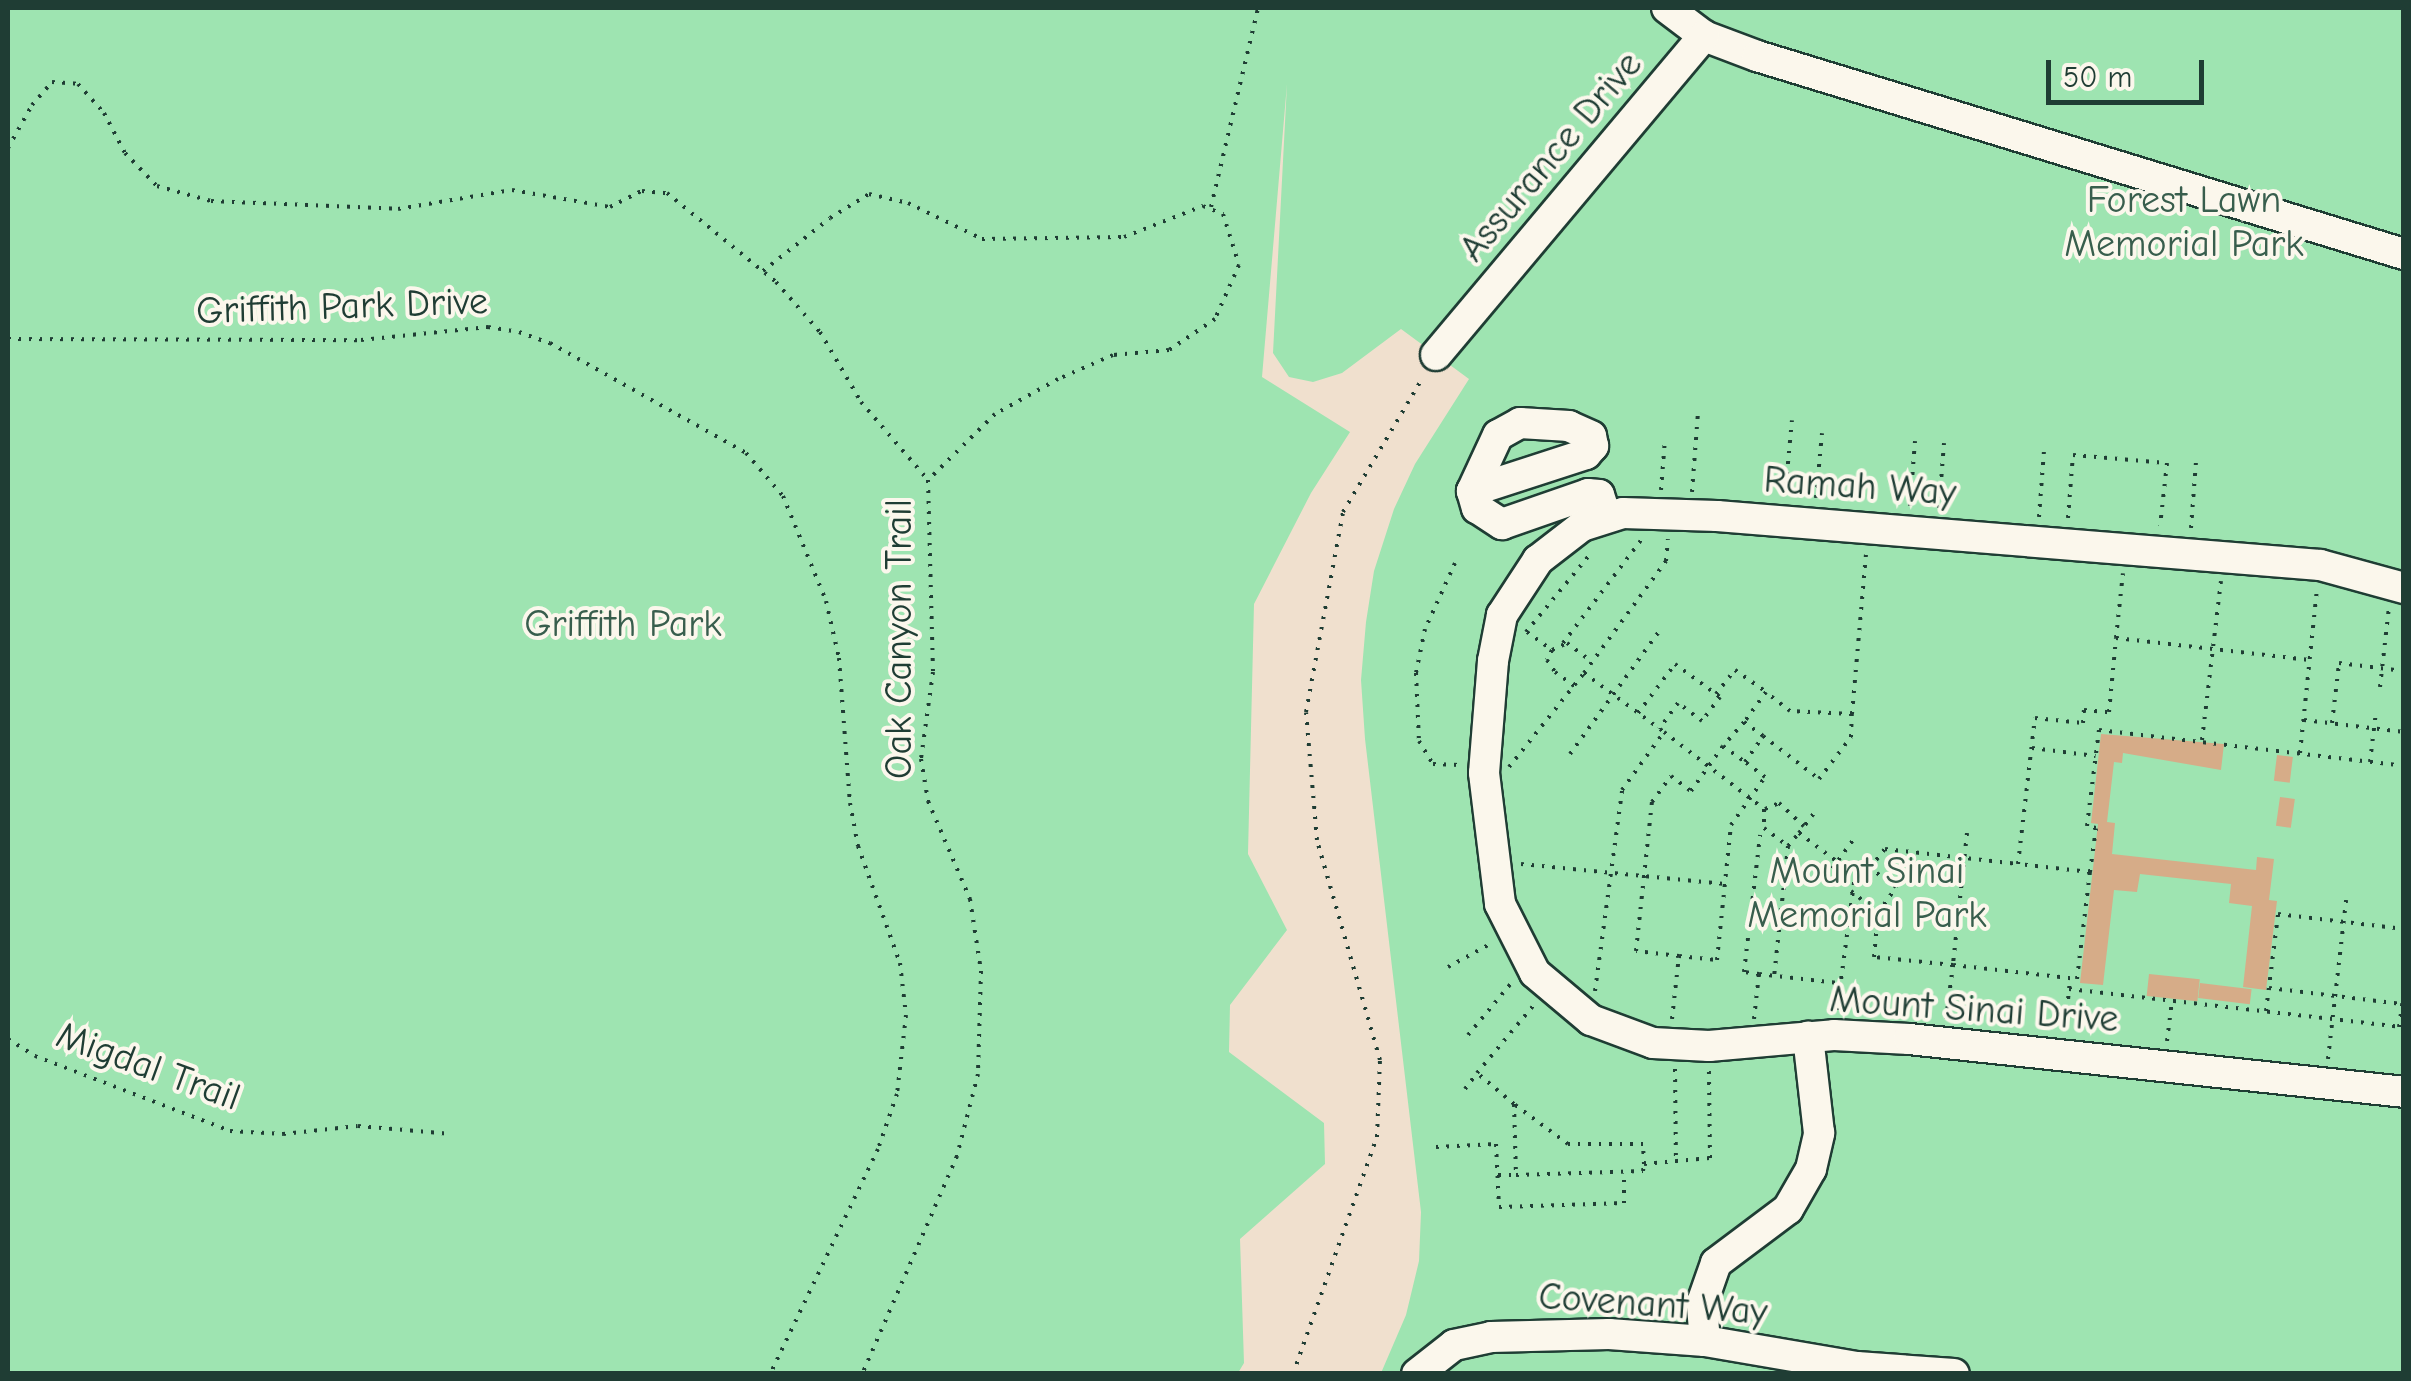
<!DOCTYPE html>
<html>
<head>
<meta charset="utf-8">
<style>
  body { margin:0 }
  #map { position:relative; width:2411px; height:1381px; overflow:hidden; background:#f0e0ce; font-family:"Comic Neue",sans-serif }
  div>[style] { position:absolute }
  [style*='--x'] { left:calc(var(--x)*1px); top:calc(var(--y)*1px); width:calc(var(--w)*1px); rotate:calc(var(--a)*1deg) }
  .green>* { inset:0; background:#9ee4b1 }
  .building>* { inset:0; background:#d6ac88; transform-origin:0 0 }
  .path>* { height:4px; margin-top:-2px; transform-origin:0; background:repeating-linear-gradient(90deg,#1f3d34 0 2.5px,transparent 0 10.5px) }
  .roads { filter:drop-shadow(2px 0 #1f3d34) drop-shadow(-2px 0 #1f3d34) drop-shadow(0 2px #1f3d34) drop-shadow(0 -2px #1f3d34) }
  .minor>* { height:30px; margin:-15px; padding:0 15px; transform-origin:15px; border-radius:15px; background:#fbf7ec }
  span { translate:-50% -50%; white-space:nowrap; text-align:center; line-height:1.15; -webkit-text-stroke:8px #fbf7ec; paint-order:stroke }
  .street-label { font-size:38px; color:#1f3d34 }
  .park-label { font-size:38px; color:#385e4d }
  .frame { position:absolute; inset:0; border:10px solid #1f3d34; pointer-events:none }
  .scale { position:absolute; left:2046px; top:60px; width:158px; height:45px; box-sizing:border-box; border:5px solid #1f3d34; border-top:0; padding-left:12px; font-size:30px; line-height:35px; white-space:nowrap; color:#1f3d34; -webkit-text-stroke:8px #fbf7ec; paint-order:stroke }
</style>
</head>
<body>
<div id="map">
  <div class="green">
    <i style="clip-path:polygon(8px 8px,2403px 8px,2403px 1373px,1381px 1373px,1406px 1315px,1419px 1261px,1421px 1212px,1365px 739px,1361px 680px,1366px 622px,1374px 571px,1394px 509px,1415px 464px,1469px 379px,1401px 329px,1342px 373px,1313px 382px,1289px 377px,1273px 353px,1287px 84px,1262px 377px,1350px 432px,1311px 493px,1254px 604px,1248px 854px,1287px 930px,1230px 1005px,1229px 1052px,1324px 1123px,1325px 1164px,1240px 1239px,1244px 1363px,1238px 1373px,8px 1374px)"></i>
  </div>
  <div class="building">
    <i style="clip-path:polygon(2101px 734px,2224px 744px,2221px 770px,2123px 753px,2122px 763px,2114px 762px,2107px 822px,2115px 823px,2112px 854px,2256px 870px,2257px 857px,2274px 859px,2269px 900px,2277px 901px,2266px 990px,2243px 987px,2252px 906px,2229px 903px,2231px 884px,2140px 874px,2137px 892px,2114px 890px,2103px 985px,2080px 983px,2098px 824px,2091px 823px)"></i>
    <i style="left:2277px;top:755px;width:16px;height:26px;rotate:7deg"></i>
    <i style="left:2280px;top:797px;width:15px;height:29px;rotate:8deg"></i>
    <i style="left:2149px;top:974px;width:51px;height:22px;rotate:6deg"></i>
    <i style="left:2200px;top:983px;width:52px;height:15px;rotate:7deg"></i>
  </div>
  <div class="path">
    <i style="--x:8;--y:148;--w:49;--a:-60.8"></i>
    <i style="--x:32;--y:105;--w:30;--a:-49"></i>
    <i style="--x:52;--y:82;--w:26;--a:4"></i>
    <i style="--x:78;--y:84;--w:39;--a:48"></i>
    <i style="--x:104;--y:113;--w:45;--a:62.3"></i>
    <i style="--x:125;--y:153;--w:46;--a:45.9"></i>
    <i style="--x:157;--y:186;--w:56;--a:15.5"></i>
    <i style="--x:211;--y:201;--w:187;--a:2.4"></i>
    <i style="--x:398;--y:209;--w:116;--a:-9.5"></i>
    <i style="--x:512;--y:190;--w:99;--a:9.8"></i>
    <i style="--x:610;--y:207;--w:36;--a:-27"></i>
    <i style="--x:642;--y:191;--w:25;--a:5"></i>
    <i style="--x:667;--y:193;--w:141;--a:39.2"></i>
    <i style="--x:776;--y:282;--w:67;--a:48.7"></i>
    <i style="--x:820;--y:332;--w:81;--a:59.6"></i>
    <i style="--x:861;--y:402;--w:103;--a:49.3"></i>
    <i style="--x:928;--y:480;--w:192;--a:88.5"></i>
    <i style="--x:933;--y:672;--w:88;--a:97.9"></i>
    <i style="--x:921;--y:759;--w:43;--a:80.5"></i>
    <i style="--x:928;--y:801;--w:107;--a:66.8"></i>
    <i style="--x:970;--y:899;--w:73;--a:81.3"></i>
    <i style="--x:981;--y:971;--w:103;--a:91.7"></i>
    <i style="--x:978;--y:1074;--w:85;--a:104.4"></i>
    <i style="--x:957;--y:1156;--w:238;--a:113.5"></i>
    <i style="--x:1211;--y:207;--w:204;--a:-76.7"></i>
    <i style="--x:763;--y:271;--w:85;--a:-38.3"></i>
    <i style="--x:830;--y:218;--w:46;--a:-31.6"></i>
    <i style="--x:869;--y:194;--w:40;--a:13"></i>
    <i style="--x:908;--y:203;--w:82;--a:25.9"></i>
    <i style="--x:982;--y:239;--w:142;--a:-0.8"></i>
    <i style="--x:1124;--y:237;--w:85;--a:-21.4"></i>
    <i style="--x:1203;--y:206;--w:22;--a:22"></i>
    <i style="--x:1223;--y:214;--w:53;--a:72.6"></i>
    <i style="--x:1239;--y:265;--w:59;--a:114"></i>
    <i style="--x:1215;--y:319;--w:55;--a:146"></i>
    <i style="--x:1169;--y:350;--w:56;--a:174.9"></i>
    <i style="--x:1113;--y:355;--w:60;--a:156.4"></i>
    <i style="--x:1058;--y:379;--w:72;--a:150.9"></i>
    <i style="--x:995;--y:414;--w:94;--a:135.4"></i>
    <i style="--x:8;--y:339;--w:353;--a:0.2"></i>
    <i style="--x:361;--y:340;--w:128;--a:-5.8"></i>
    <i style="--x:488;--y:327;--w:31;--a:9"></i>
    <i style="--x:519;--y:332;--w:33;--a:20"></i>
    <i style="--x:550;--y:343;--w:225;--a:29.3"></i>
    <i style="--x:746;--y:453;--w:57;--a:49.3"></i>
    <i style="--x:783;--y:496;--w:113;--a:67.7"></i>
    <i style="--x:826;--y:601;--w:58;--a:77.2"></i>
    <i style="--x:839;--y:658;--w:145;--a:85.7"></i>
    <i style="--x:850;--y:803;--w:44;--a:79.5"></i>
    <i style="--x:858;--y:846;--w:124;--a:70.3"></i>
    <i style="--x:900;--y:963;--w:52;--a:83.4"></i>
    <i style="--x:906;--y:1015;--w:80;--a:96.5"></i>
    <i style="--x:897;--y:1094;--w:58;--a:109.1"></i>
    <i style="--x:878;--y:1149;--w:250;--a:115.6"></i>
    <i style="--x:1661;--y:490;--w:51;--a:-85.5"></i>
    <i style="--x:1692;--y:492;--w:80;--a:-85.7"></i>
    <i style="--x:1785;--y:495;--w:75;--a:-84.7"></i>
    <i style="--x:1816;--y:498;--w:65;--a:-84.7"></i>
    <i style="--x:1910;--y:506;--w:65;--a:-85.6"></i>
    <i style="--x:1939;--y:508;--w:65;--a:-85.6"></i>
    <i style="--x:2039;--y:517;--w:66;--a:-85.7"></i>
    <i style="--x:2068;--y:518;--w:63;--a:-85.5"></i>
    <i style="--x:2073;--y:455;--w:94;--a:4.9"></i>
    <i style="--x:2167;--y:463;--w:63;--a:96.3"></i>
    <i style="--x:2191;--y:528;--w:67;--a:-85.7"></i>
    <i style="--x:1455;--y:563;--w:72;--a:114.4"></i>
    <i style="--x:1425;--y:629;--w:45;--a:101.6"></i>
    <i style="--x:1416;--y:673;--w:68;--a:87.5"></i>
    <i style="--x:1419;--y:741;--w:27;--a:59"></i>
    <i style="--x:1433;--y:764;--w:27;--a:2"></i>
    <i style="--x:1526;--y:632;--w:104;--a:-50.5"></i>
    <i style="--x:1527;--y:632;--w:31;--a:36"></i>
    <i style="--x:1552;--y:650;--w:11;--a:117"></i>
    <i style="--x:1547;--y:660;--w:14;--a:56"></i>
    <i style="--x:1555;--y:672;--w:24;--a:36"></i>
    <i style="--x:2116;--y:638;--w:65;--a:-83.9"></i>
    <i style="--x:1563;--y:643;--w:131;--a:-52.8"></i>
    <i style="--x:1552;--y:650;--w:17;--a:-25"></i>
    <i style="--x:1567;--y:643;--w:31;--a:37"></i>
    <i style="--x:1584;--y:673;--w:139;--a:-53.8"></i>
    <i style="--x:1666;--y:561;--w:22;--a:-85"></i>
    <i style="--x:2380;--y:687;--w:81;--a:-83.6"></i>
    <i style="--x:1716;--y:694;--w:31;--a:-52"></i>
    <i style="--x:1735;--y:670;--w:38;--a:35"></i>
    <i style="--x:1638;--y:713;--w:61;--a:-52.9"></i>
    <i style="--x:1675;--y:664;--w:56;--a:36.3"></i>
    <i style="--x:1720;--y:697;--w:30;--a:127"></i>
    <i style="--x:1702;--y:721;--w:30;--a:-143"></i>
    <i style="--x:1678;--y:703;--w:32;--a:126"></i>
    <i style="--x:1852;--y:714;--w:160;--a:-85"></i>
    <i style="--x:2304;--y:720;--w:101;--a:6.8"></i>
    <i style="--x:1744;--y:722;--w:32;--a:131"></i>
    <i style="--x:1723;--y:746;--w:27;--a:36"></i>
    <i style="--x:2332;--y:723;--w:60;--a:-83.3"></i>
    <i style="--x:2339;--y:663;--w:65;--a:7"></i>
    <i style="--x:2202;--y:740;--w:160;--a:-83.2"></i>
    <i style="--x:2032;--y:748;--w:64;--a:7.2"></i>
    <i style="--x:2300;--y:753;--w:165;--a:-84.1"></i>
    <i style="--x:1570;--y:754;--w:153;--a:-54"></i>
    <i style="--x:2370;--y:762;--w:50;--a:-83.2"></i>
    <i style="--x:1509;--y:767;--w:120;--a:-51.4"></i>
    <i style="--x:1584;--y:673;--w:99;--a:36.4"></i>
    <i style="--x:1765;--y:809;--w:15;--a:-23"></i>
    <i style="--x:1779;--y:803;--w:34;--a:43"></i>
    <i style="--x:1799;--y:833;--w:31;--a:-53"></i>
    <i style="--x:1967;--y:833;--w:133;--a:96.1"></i>
    <i style="--x:1953;--y:965;--w:125;--a:6.4"></i>
    <i style="--x:2077;--y:979;--w:108;--a:-83.1"></i>
    <i style="--x:2090;--y:872;--w:72;--a:-173.7"></i>
    <i style="--x:2018;--y:864;--w:147;--a:-83.4"></i>
    <i style="--x:2035;--y:718;--w:48;--a:5.9"></i>
    <i style="--x:2083;--y:723;--w:13;--a:-86"></i>
    <i style="--x:2084;--y:710;--w:25;--a:5"></i>
    <i style="--x:2109;--y:712;--w:74;--a:-84.6"></i>
    <i style="--x:2116;--y:638;--w:195;--a:6.5"></i>
    <i style="--x:1788;--y:846;--w:17;--a:-50"></i>
    <i style="--x:1799;--y:833;--w:70;--a:36.9"></i>
    <i style="--x:1521;--y:864;--w:205;--a:5.6"></i>
    <i style="--x:2090;--y:872;--w:44;--a:-82.2"></i>
    <i style="--x:2096;--y:828;--w:9;--a:-167"></i>
    <i style="--x:2087;--y:826;--w:97;--a:-82.9"></i>
    <i style="--x:2099;--y:730;--w:307;--a:6.7"></i>
    <i style="--x:1826;--y:877;--w:51;--a:-53.8"></i>
    <i style="--x:1851;--y:891;--w:35;--a:39"></i>
    <i style="--x:1679;--y:956;--w:43;--a:-173.4"></i>
    <i style="--x:1636;--y:951;--w:150;--a:-83.9"></i>
    <i style="--x:1652;--y:802;--w:32;--a:-54"></i>
    <i style="--x:1671;--y:776;--w:25;--a:37"></i>
    <i style="--x:1691;--y:791;--w:55;--a:-54.6"></i>
    <i style="--x:1448;--y:967;--w:50;--a:-28.6"></i>
    <i style="--x:1759;--y:974;--w:15;--a:-172"></i>
    <i style="--x:1744;--y:972;--w:138;--a:-83.3"></i>
    <i style="--x:2269;--y:988;--w:134;--a:6.9"></i>
    <i style="--x:2069;--y:989;--w:337;--a:6.5"></i>
    <i style="--x:1595;--y:991;--w:203;--a:-82.3"></i>
    <i style="--x:1622;--y:790;--w:72;--a:-54.1"></i>
    <i style="--x:1664;--y:732;--w:126;--a:37.6"></i>
    <i style="--x:1764;--y:809;--w:19;--a:90"></i>
    <i style="--x:1764;--y:828;--w:30;--a:37"></i>
    <i style="--x:1788;--y:846;--w:131;--a:96.1"></i>
    <i style="--x:1837;--y:1010;--w:136;--a:-82.4"></i>
    <i style="--x:1855;--y:875;--w:17;--a:-25"></i>
    <i style="--x:2266;--y:1011;--w:98;--a:-82.9"></i>
    <i style="--x:2278;--y:914;--w:127;--a:6.8"></i>
    <i style="--x:1672;--y:1019;--w:63;--a:-83.7"></i>
    <i style="--x:1679;--y:956;--w:38;--a:6"></i>
    <i style="--x:1717;--y:960;--w:136;--a:-84.1"></i>
    <i style="--x:1731;--y:825;--w:59;--a:-54.7"></i>
    <i style="--x:1765;--y:777;--w:25;--a:-143"></i>
    <i style="--x:1745;--y:762;--w:32;--a:-55"></i>
    <i style="--x:1763;--y:736;--w:71;--a:37.5"></i>
    <i style="--x:1819;--y:779;--w:53;--a:-52.7"></i>
    <i style="--x:1851;--y:737;--w:23;--a:-88"></i>
    <i style="--x:1852;--y:714;--w:62;--a:-177.2"></i>
    <i style="--x:1790;--y:711;--w:31;--a:-142"></i>
    <i style="--x:1766;--y:692;--w:37;--a:126"></i>
    <i style="--x:1744;--y:722;--w:24;--a:36"></i>
    <i style="--x:1754;--y:1019;--w:45;--a:-83.7"></i>
    <i style="--x:1759;--y:974;--w:80;--a:6.5"></i>
    <i style="--x:1946;--y:1019;--w:54;--a:-82.6"></i>
    <i style="--x:1953;--y:965;--w:79;--a:-174.2"></i>
    <i style="--x:1874;--y:957;--w:44;--a:-84.8"></i>
    <i style="--x:1878;--y:913;--w:32;--a:-55"></i>
    <i style="--x:1896;--y:887;--w:32;--a:-144"></i>
    <i style="--x:1870;--y:868;--w:24;--a:-52"></i>
    <i style="--x:1885;--y:849;--w:134;--a:6.4"></i>
    <i style="--x:2399;--y:1027;--w:34;--a:-82"></i>
    <i style="--x:2065;--y:1030;--w:50;--a:-84.3"></i>
    <i style="--x:1468;--y:1035;--w:70;--a:-50.2"></i>
    <i style="--x:8;--y:1039;--w:32;--a:32"></i>
    <i style="--x:35;--y:1056;--w:209;--a:21"></i>
    <i style="--x:230;--y:1131;--w:53;--a:3.2"></i>
    <i style="--x:283;--y:1134;--w:75;--a:-6.1"></i>
    <i style="--x:358;--y:1126;--w:94;--a:4.9"></i>
    <i style="--x:2167;--y:1041;--w:40;--a:-82.9"></i>
    <i style="--x:2328;--y:1059;--w:160;--a:-83.5"></i>
    <i style="--x:1675;--y:1069;--w:90;--a:89.4"></i>
    <i style="--x:1465;--y:1089;--w:20;--a:-53"></i>
    <i style="--x:1514;--y:1104;--w:48;--a:-140"></i>
    <i style="--x:1477;--y:1073;--w:87;--a:-50.1"></i>
    <i style="--x:1436;--y:1147;--w:60;--a:-2.9"></i>
    <i style="--x:1496;--y:1144;--w:63;--a:87.3"></i>
    <i style="--x:1499;--y:1207;--w:125;--a:-1.8"></i>
    <i style="--x:1624;--y:1203;--w:31;--a:-90"></i>
    <i style="--x:1644;--y:1164;--w:20;--a:-93"></i>
    <i style="--x:1643;--y:1144;--w:75;--a:180"></i>
    <i style="--x:1568;--y:1144;--w:67;--a:-143.5"></i>
    <i style="--x:1514;--y:1104;--w:71;--a:88.4"></i>
    <i style="--x:1516;--y:1175;--w:127;--a:-1.8"></i>
    <i style="--x:1643;--y:1171;--w:7;--a:-82"></i>
    <i style="--x:1644;--y:1164;--w:66;--a:-5.2"></i>
    <i style="--x:1710;--y:1158;--w:87;--a:-90.7"></i>
    <i style="--x:1498;--y:1175;--w:18;--a:0"></i>
    <i style="--x:1293;--y:1374;--w:251;--a:-70.5"></i>
    <i style="--x:1377;--y:1137;--w:77;--a:-87.8"></i>
    <i style="--x:1380;--y:1060;--w:229;--a:-106"></i>
    <i style="--x:1317;--y:840;--w:128;--a:-94.9"></i>
    <i style="--x:1306;--y:712;--w:203;--a:-79.5"></i>
    <i style="--x:1343;--y:512;--w:157;--a:-59.3"></i>
  </div>
  <div class="roads">
    <div class="minor">
      <i style="--x:1667;--y:8;--w:46;--a:37.1"></i>
      <i style="--x:1704;--y:36;--w:57;--a:20.7"></i>
      <i style="--x:1757;--y:56;--w:677;--a:17.02"></i>
      <i style="--x:1436;--y:355;--w:417;--a:-50"></i>
      <i style="--x:1472;--y:491;--w:120;--a:-18"></i>
      <i style="--x:1586;--y:454;--w:11;--a:-49"></i>
      <i style="--x:1593;--y:446;--w:10;--a:-101"></i>
      <i style="--x:1591;--y:436;--w:24;--a:-156"></i>
      <i style="--x:1569;--y:426;--w:49;--a:-176.5"></i>
      <i style="--x:1520;--y:423;--w:25;--a:151"></i>
      <i style="--x:1498;--y:435;--w:62;--a:114.9"></i>
      <i style="--x:1472;--y:491;--w:18;--a:74"></i>
      <i style="--x:1477;--y:508;--w:30;--a:33"></i>
      <i style="--x:1502;--y:524;--w:91;--a:-19.2"></i>
      <i style="--x:1588;--y:494;--w:11;--a:5"></i>
      <i style="--x:1599;--y:495;--w:23;--a:72"></i>
      <i style="--x:2404;--y:588;--w:87;--a:-164.7"></i>
      <i style="--x:2320;--y:565;--w:605;--a:-175.35"></i>
      <i style="--x:1717;--y:516;--w:94;--a:-178.2"></i>
      <i style="--x:1623;--y:513;--w:43;--a:162.4"></i>
      <i style="--x:1582;--y:526;--w:56;--a:142.3"></i>
      <i style="--x:1538;--y:560;--w:66;--a:123.2"></i>
      <i style="--x:1502;--y:615;--w:47;--a:101.1"></i>
      <i style="--x:1493;--y:661;--w:112;--a:94.6"></i>
      <i style="--x:1484;--y:773;--w:132;--a:83"></i>
      <i style="--x:1500;--y:904;--w:77;--a:63.1"></i>
      <i style="--x:1535;--y:973;--w:73;--a:40"></i>
      <i style="--x:1591;--y:1020;--w:66;--a:20.4"></i>
      <i style="--x:1653;--y:1043;--w:56;--a:3.1"></i>
      <i style="--x:1709;--y:1046;--w:125;--a:-5"></i>
      <i style="--x:1834;--y:1035;--w:75;--a:3.1"></i>
      <i style="--x:1909;--y:1039;--w:498;--a:6.1"></i>
      <i style="--x:1705;--y:1341;--w:38;--a:-95"></i>
      <i style="--x:1702;--y:1303;--w:42;--a:-70.7"></i>
      <i style="--x:1716;--y:1263;--w:90;--a:-36.9"></i>
      <i style="--x:1788;--y:1209;--w:46;--a:-60.1"></i>
      <i style="--x:1811;--y:1169;--w:37;--a:-77"></i>
      <i style="--x:1819;--y:1133;--w:97;--a:-96.5"></i>
      <i style="--x:1417;--y:1374;--w:47;--a:-38.1"></i>
      <i style="--x:1454;--y:1345;--w:38;--a:-12"></i>
      <i style="--x:1491;--y:1337;--w:118;--a:-1.5"></i>
      <i style="--x:1609;--y:1334;--w:96;--a:4.2"></i>
      <i style="--x:1705;--y:1341;--w:154;--a:9.7"></i>
      <i style="--x:1857;--y:1367;--w:97;--a:4.1"></i>
    </div>
  </div>
  <div class="street-label">
    <span style="left:1551px;top:157px;rotate:-50deg">Assurance Drive</span>
    <span style="left:342px;top:307px;rotate:-2deg">Griffith Park Drive</span>
    <span style="left:1860px;top:487px;rotate:4deg">Ramah Way</span>
    <span style="left:900px;top:639px;rotate:-90deg">Oak Canyon Trail</span>
    <span style="left:1974px;top:1010px;rotate:4deg">Mount Sinai Drive</span>
    <span style="left:148px;top:1067px;rotate:20deg">Migdal Trail</span>
    <span style="left:1653px;top:1305px;rotate:4deg">Covenant Way</span>
  </div>
  <div class="park-label">
    <span style="left:2184px;top:223px">Forest Lawn<br>Memorial Park</span>
    <span style="left:623px;top:625px">Griffith Park</span>
    <span style="left:1867px;top:894px">Mount Sinai<br>Memorial Park</span>
  </div>
  <div class="frame"></div>
  <div class="scale">50 m</div>
</div>
</body>
</html>
